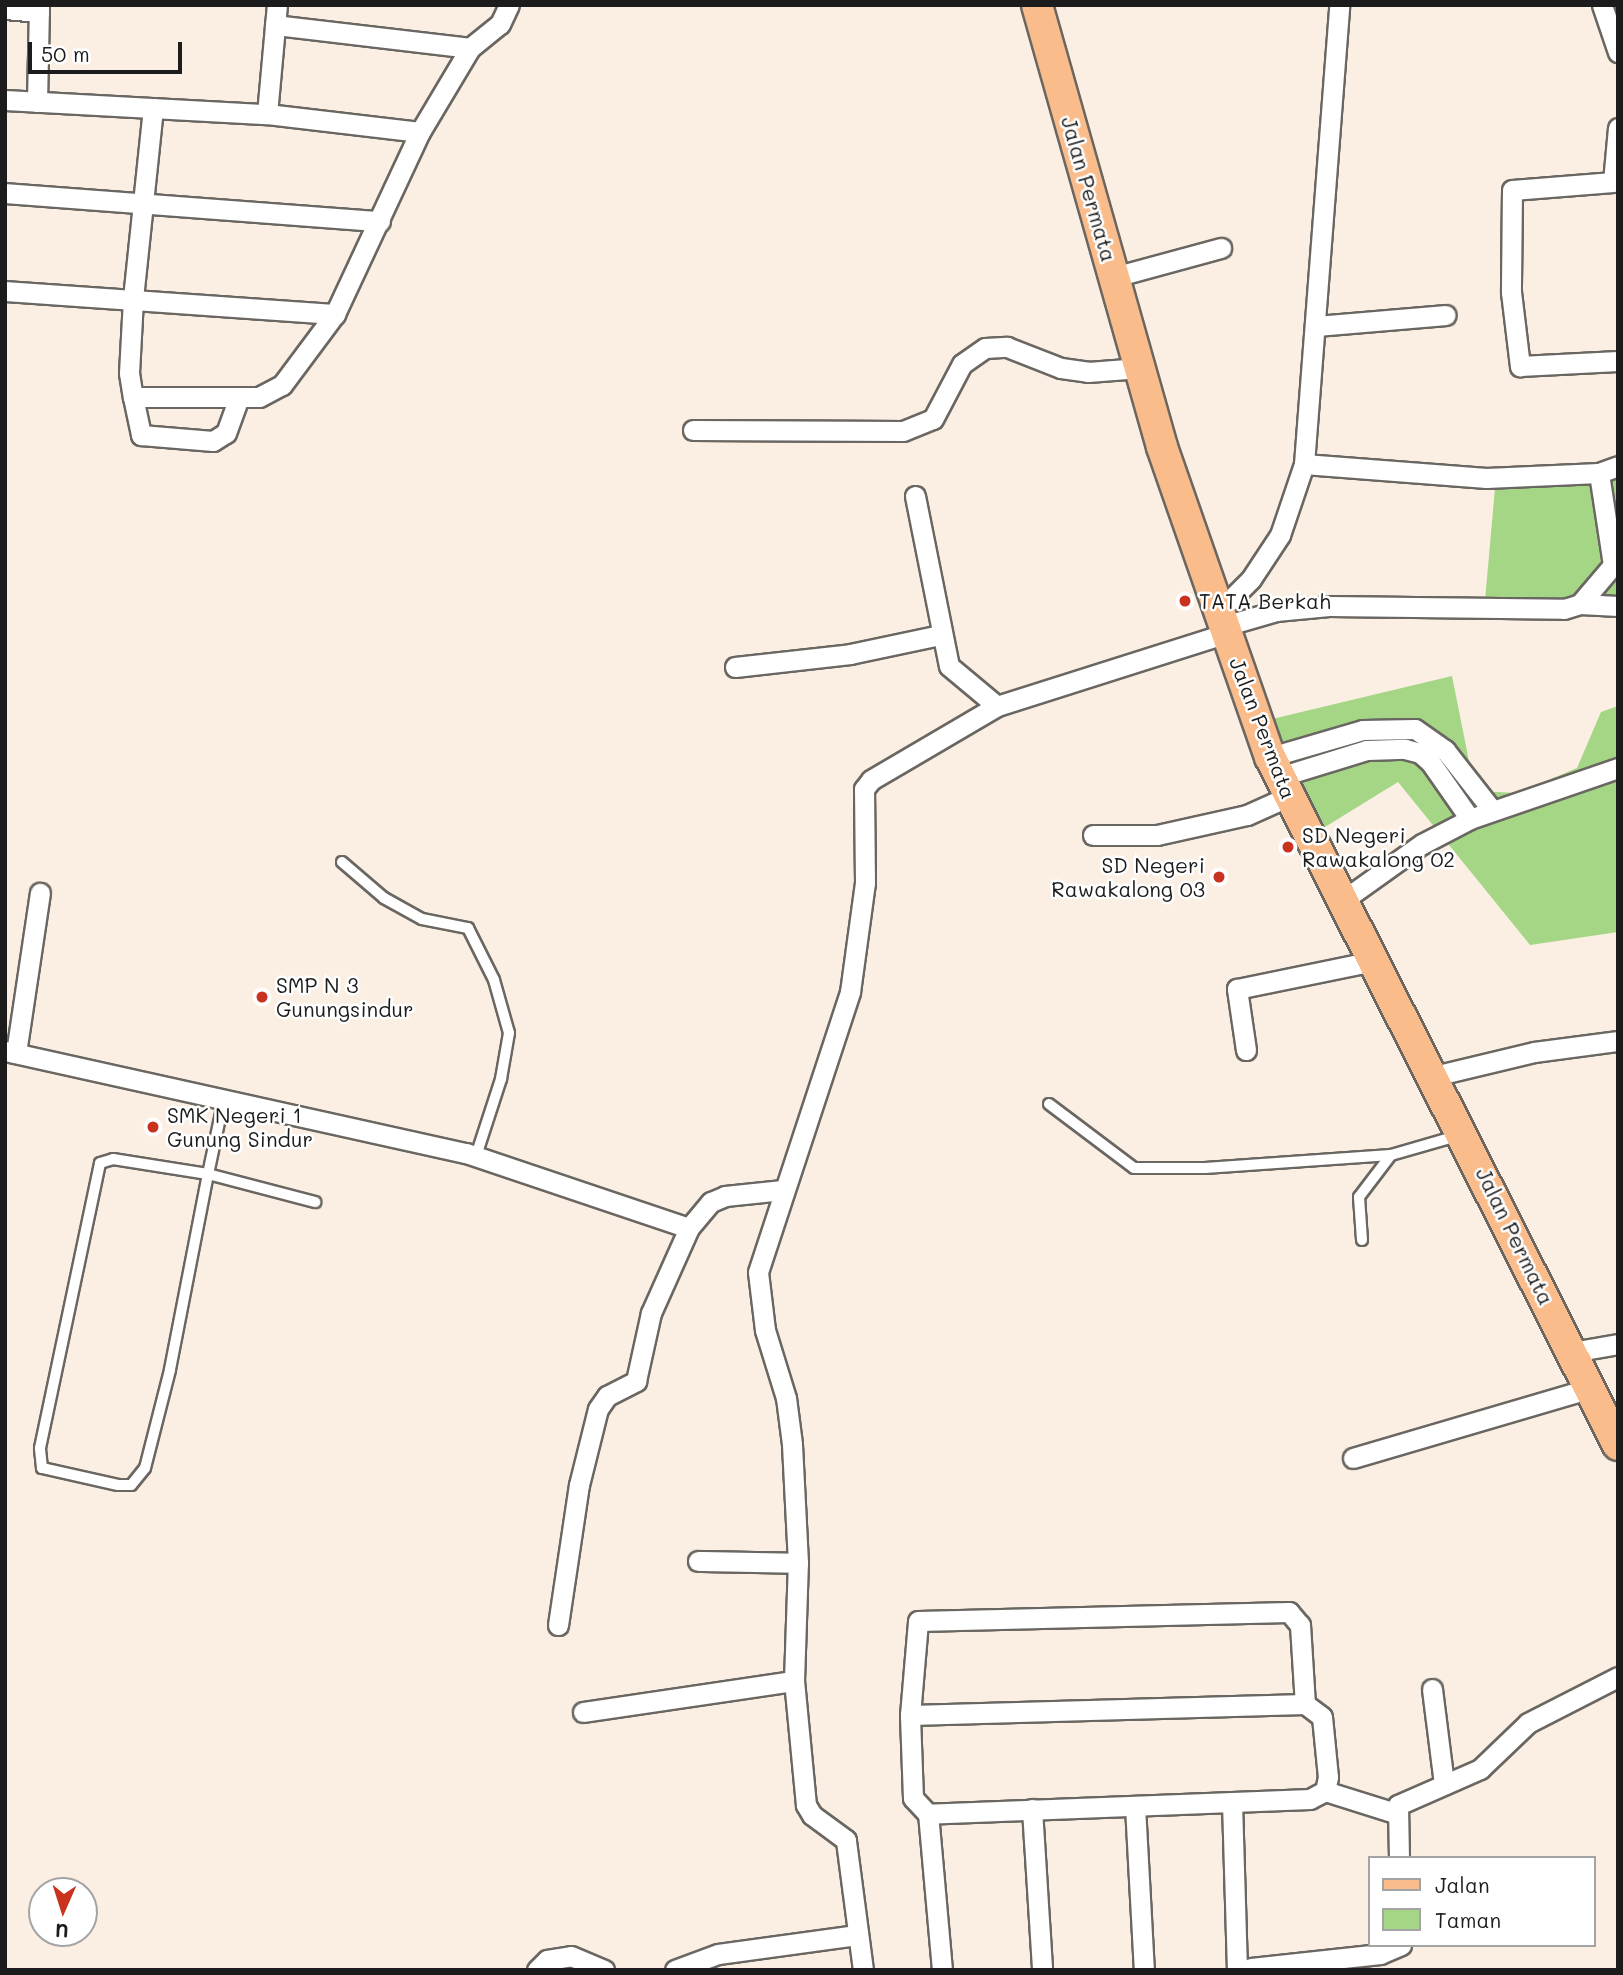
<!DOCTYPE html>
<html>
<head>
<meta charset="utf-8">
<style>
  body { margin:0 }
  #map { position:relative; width:1623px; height:1975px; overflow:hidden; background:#faefe2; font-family:Mali,sans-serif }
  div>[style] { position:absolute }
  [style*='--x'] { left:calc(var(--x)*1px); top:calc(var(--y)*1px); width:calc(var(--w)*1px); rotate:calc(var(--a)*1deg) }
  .green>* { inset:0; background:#a5d685 }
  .roads { filter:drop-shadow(2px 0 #6a6661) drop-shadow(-2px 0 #6a6661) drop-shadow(0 2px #6a6661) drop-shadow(0 -2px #6a6661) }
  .lane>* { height:10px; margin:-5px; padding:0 5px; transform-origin:5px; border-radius:5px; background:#fff }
  .street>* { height:19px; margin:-9.5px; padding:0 9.5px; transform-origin:9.5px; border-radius:9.5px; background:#fff }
  .primary>* { height:30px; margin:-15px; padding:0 15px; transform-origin:15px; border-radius:15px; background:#f9bc8a }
  .dots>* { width:19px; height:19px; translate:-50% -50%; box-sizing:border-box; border:4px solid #fff; border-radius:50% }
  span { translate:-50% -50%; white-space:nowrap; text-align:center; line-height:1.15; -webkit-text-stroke:5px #fff; paint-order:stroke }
  .street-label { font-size:21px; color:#1c1c1c }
  .poi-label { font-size:21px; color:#1c1c1c }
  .left { translate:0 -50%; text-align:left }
  .right { translate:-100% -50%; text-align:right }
  .frame { position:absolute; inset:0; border:7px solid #1c1c1c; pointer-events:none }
  .legend { position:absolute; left:1368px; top:1856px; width:228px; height:91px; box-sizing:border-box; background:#fff; border:2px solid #a4a4a4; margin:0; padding:9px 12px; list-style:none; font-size:21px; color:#1c1c1c }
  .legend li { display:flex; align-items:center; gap:14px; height:35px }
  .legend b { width:35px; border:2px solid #a4a4a4 }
  .north { position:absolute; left:28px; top:1877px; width:70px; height:70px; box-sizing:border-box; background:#fff; border:2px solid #a4a4a4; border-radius:50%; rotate:183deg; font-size:19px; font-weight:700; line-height:28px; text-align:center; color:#1c1c1c }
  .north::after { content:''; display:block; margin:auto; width:24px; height:32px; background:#c8321e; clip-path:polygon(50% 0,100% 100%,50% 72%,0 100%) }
  .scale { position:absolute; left:28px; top:42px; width:154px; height:32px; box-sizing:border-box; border:4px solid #1c1c1c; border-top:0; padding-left:9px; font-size:21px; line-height:24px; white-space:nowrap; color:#1c1c1c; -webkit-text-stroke:5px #fff; paint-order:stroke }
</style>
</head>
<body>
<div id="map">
  <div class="green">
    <i style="clip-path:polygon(1618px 449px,1618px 602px,1484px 612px,1495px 488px,1603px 482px)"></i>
    <i style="clip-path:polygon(1452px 676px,1475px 791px,1518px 793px,1577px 768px,1601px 712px,1618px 706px,1618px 932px,1530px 945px,1398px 782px,1312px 835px,1264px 721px)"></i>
  </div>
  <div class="roads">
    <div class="lane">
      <i style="--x:342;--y:862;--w:55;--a:40.6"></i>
      <i style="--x:384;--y:898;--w:43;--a:28.9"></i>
      <i style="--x:422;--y:919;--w:47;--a:11.1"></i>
      <i style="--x:468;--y:928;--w:58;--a:63.4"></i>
      <i style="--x:494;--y:980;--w:55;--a:74.2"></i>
      <i style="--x:509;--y:1033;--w:47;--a:99.9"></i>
      <i style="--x:501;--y:1079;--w:81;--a:108"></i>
      <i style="--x:224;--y:1099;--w:77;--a:102"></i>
      <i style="--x:208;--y:1174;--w:200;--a:101"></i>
      <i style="--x:170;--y:1370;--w:101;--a:104.3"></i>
      <i style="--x:145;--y:1468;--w:22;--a:129"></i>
      <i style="--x:131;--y:1485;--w:13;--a:180"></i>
      <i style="--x:118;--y:1485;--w:78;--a:-167.4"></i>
      <i style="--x:42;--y:1468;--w:20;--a:-96"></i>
      <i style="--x:40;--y:1448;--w:291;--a:-78.1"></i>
      <i style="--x:100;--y:1163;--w:14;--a:-17"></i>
      <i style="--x:113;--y:1159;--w:96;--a:9"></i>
      <i style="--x:208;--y:1174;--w:111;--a:14.7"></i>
      <i style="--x:1049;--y:1104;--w:106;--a:37"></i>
      <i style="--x:1134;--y:1168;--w:71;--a:0"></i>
      <i style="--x:1205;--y:1168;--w:186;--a:-4"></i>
      <i style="--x:1391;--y:1155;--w:69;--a:-16.1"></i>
      <i style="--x:1362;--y:1240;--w:43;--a:-94"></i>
      <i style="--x:1359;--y:1197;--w:53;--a:-52.7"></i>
    </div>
    <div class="street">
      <i style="--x:1602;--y:5;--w:50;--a:71.2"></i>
      <i style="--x:5;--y:9;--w:34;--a:5"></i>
      <i style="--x:275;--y:25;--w:196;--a:6.7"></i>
      <i style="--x:5;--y:100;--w:262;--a:3.1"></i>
      <i style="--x:267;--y:114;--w:154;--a:6.7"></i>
      <i style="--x:37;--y:102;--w:97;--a:-88.8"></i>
      <i style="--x:153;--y:108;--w:192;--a:96"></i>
      <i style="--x:133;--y:299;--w:74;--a:93.1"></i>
      <i style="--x:129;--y:373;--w:24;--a:81"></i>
      <i style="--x:133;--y:397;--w:126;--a:0"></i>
      <i style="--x:259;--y:397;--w:26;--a:-28"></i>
      <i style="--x:282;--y:385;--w:89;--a:-53.3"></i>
      <i style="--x:335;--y:314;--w:201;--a:-65"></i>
      <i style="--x:420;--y:132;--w:98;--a:-59.2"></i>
      <i style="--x:470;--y:48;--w:38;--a:-39"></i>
      <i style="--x:500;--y:24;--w:21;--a:-65"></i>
      <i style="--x:267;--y:114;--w:109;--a:-84.8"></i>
      <i style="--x:1618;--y:128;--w:54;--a:95.3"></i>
      <i style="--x:1613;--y:182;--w:101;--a:175.5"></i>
      <i style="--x:1512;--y:190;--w:102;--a:90.6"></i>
      <i style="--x:1511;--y:292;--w:75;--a:83.1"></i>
      <i style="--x:1520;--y:366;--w:98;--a:-2.9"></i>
      <i style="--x:5;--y:193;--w:376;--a:4.3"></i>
      <i style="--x:1114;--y:277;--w:111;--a:-15.2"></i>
      <i style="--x:5;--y:291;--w:331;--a:4"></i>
      <i style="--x:1317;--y:326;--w:129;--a:-4.9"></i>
      <i style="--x:133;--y:397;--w:39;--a:78"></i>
      <i style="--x:141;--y:435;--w:72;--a:4.8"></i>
      <i style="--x:213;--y:441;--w:15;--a:-32"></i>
      <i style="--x:226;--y:433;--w:37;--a:-70"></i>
      <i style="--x:693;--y:430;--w:210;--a:0.3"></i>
      <i style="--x:903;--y:431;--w:32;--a:-22"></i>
      <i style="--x:933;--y:419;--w:62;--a:-62.2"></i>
      <i style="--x:962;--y:364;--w:28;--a:-35"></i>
      <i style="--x:985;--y:348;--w:22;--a:-3"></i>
      <i style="--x:1007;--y:347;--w:58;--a:21.3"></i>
      <i style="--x:1061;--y:368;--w:27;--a:8"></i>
      <i style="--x:1088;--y:372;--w:52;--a:-4.4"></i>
      <i style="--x:1304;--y:464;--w:183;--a:4.4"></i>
      <i style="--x:1486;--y:478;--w:113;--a:-2.5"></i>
      <i style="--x:1599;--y:473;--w:20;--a:-20"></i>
      <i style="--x:915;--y:496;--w:173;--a:78.7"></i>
      <i style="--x:949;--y:666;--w:62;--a:39.8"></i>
      <i style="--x:1580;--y:604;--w:38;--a:3"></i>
      <i style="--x:1219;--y:611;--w:45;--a:-45"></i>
      <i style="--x:1251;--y:579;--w:53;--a:-56.6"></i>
      <i style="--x:1280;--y:535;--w:75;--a:-71.3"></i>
      <i style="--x:1304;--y:464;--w:460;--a:-85.6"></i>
      <i style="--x:1224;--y:626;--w:54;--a:-16.1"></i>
      <i style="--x:1276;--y:611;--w:53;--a:-5.4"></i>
      <i style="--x:1329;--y:606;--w:235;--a:0.7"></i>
      <i style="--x:1564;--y:609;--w:17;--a:-17"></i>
      <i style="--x:1580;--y:604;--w:51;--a:-49.8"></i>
      <i style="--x:1613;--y:565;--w:93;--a:-98.7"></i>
      <i style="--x:735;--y:667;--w:116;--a:-6.4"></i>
      <i style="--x:850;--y:654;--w:92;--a:-11.9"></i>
      <i style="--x:1270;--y:757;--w:97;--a:-16.2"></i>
      <i style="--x:1363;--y:730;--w:52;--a:-1.1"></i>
      <i style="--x:1415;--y:729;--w:37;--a:35"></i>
      <i style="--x:1445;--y:750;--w:76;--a:51.9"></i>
      <i style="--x:1279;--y:777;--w:92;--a:-17.1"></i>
      <i style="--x:1367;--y:750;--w:38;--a:-2"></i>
      <i style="--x:1405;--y:749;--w:16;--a:15"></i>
      <i style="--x:1420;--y:753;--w:15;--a:42"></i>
      <i style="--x:1431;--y:763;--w:68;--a:55.1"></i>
      <i style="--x:1093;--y:835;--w:64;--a:0"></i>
      <i style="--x:1157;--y:835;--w:92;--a:-12.5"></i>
      <i style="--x:1247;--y:815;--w:44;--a:-24.2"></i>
      <i style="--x:1342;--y:901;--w:98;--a:-35.5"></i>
      <i style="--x:1422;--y:844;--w:54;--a:-27.5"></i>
      <i style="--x:1470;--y:819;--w:157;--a:-19"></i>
      <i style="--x:1246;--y:1050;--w:62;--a:-98.4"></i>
      <i style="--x:1237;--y:989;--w:140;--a:-11.6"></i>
      <i style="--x:5;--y:1051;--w:472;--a:12.5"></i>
      <i style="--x:466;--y:1153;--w:235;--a:18.6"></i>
      <i style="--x:689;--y:1228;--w:34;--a:-50"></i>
      <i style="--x:711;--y:1202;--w:15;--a:-23"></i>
      <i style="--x:725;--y:1196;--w:58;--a:-5.9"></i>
      <i style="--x:16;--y:1053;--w:162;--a:-81.5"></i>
      <i style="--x:1434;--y:1076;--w:103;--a:-13.5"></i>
      <i style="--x:1534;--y:1052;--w:85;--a:-7.5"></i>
      <i style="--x:1572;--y:1352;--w:47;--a:-9.9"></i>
      <i style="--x:1353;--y:1458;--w:248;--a:-16.4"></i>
      <i style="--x:698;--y:1561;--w:100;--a:1.1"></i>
      <i style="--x:558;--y:1625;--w:142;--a:-81.5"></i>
      <i style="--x:579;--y:1485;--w:78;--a:-76"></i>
      <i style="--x:598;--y:1409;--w:16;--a:-55"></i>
      <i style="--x:607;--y:1396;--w:33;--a:-27"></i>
      <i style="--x:636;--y:1381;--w:70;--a:-77.6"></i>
      <i style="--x:651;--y:1313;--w:93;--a:-65.9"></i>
      <i style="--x:1432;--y:1689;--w:96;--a:82.8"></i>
      <i style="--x:583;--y:1712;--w:213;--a:-8.4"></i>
      <i style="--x:910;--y:1715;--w:395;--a:-1.6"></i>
      <i style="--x:1305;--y:1704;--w:21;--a:37"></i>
      <i style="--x:1322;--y:1717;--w:60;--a:84.3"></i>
      <i style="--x:1328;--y:1777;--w:14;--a:102"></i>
      <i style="--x:1325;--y:1791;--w:17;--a:152"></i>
      <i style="--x:1310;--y:1799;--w:382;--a:177.8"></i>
      <i style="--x:1325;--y:1791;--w:73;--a:17.4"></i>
      <i style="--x:1232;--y:1802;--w:168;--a:88.3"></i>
      <i style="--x:1135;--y:1806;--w:164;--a:86.9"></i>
      <i style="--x:1032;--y:1809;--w:161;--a:86.4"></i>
      <i style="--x:1399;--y:1858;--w:53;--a:-91.1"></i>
      <i style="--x:1398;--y:1805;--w:90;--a:-23.7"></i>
      <i style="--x:1480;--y:1769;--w:66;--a:-43.8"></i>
      <i style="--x:1528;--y:1723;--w:101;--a:-27.1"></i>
      <i style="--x:1251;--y:1968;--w:130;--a:-6.2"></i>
      <i style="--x:1380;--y:1954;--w:23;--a:-23"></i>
      <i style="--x:537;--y:1970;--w:14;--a:-45"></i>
      <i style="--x:547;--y:1960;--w:24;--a:-9"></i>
      <i style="--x:571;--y:1956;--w:36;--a:23"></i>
      <i style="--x:675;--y:1970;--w:46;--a:-20.4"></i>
      <i style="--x:718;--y:1954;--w:140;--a:-7.8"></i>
      <i style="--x:863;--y:1970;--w:131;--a:-97.5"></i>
      <i style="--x:846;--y:1840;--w:42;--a:-143.7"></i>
      <i style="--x:812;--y:1815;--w:12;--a:-121"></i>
      <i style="--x:806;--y:1805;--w:125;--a:-95.5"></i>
      <i style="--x:794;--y:1681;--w:118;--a:-88.1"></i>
      <i style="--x:798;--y:1563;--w:119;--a:-92.9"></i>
      <i style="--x:792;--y:1444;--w:46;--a:-97.4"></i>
      <i style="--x:786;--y:1398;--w:71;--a:-107.2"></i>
      <i style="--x:765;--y:1330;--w:58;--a:-96.9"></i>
      <i style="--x:758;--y:1272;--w:295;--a:-71.8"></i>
      <i style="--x:850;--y:992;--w:110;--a:-82.2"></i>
      <i style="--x:865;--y:883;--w:94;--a:-90.6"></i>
      <i style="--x:864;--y:789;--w:11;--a:-52"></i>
      <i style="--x:871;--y:780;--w:146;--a:-30.4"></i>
      <i style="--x:997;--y:706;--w:241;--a:-17.6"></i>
      <i style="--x:942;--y:1970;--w:157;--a:-95.1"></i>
      <i style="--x:928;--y:1814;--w:22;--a:-133"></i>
      <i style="--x:913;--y:1798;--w:83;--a:-92.1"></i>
      <i style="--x:910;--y:1715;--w:94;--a:-85.1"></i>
      <i style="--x:918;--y:1621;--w:371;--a:-1.4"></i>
      <i style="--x:1289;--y:1612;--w:17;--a:50"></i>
      <i style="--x:1300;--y:1625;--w:79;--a:86.4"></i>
    </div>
    <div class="primary">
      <i style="--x:1037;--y:5;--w:459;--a:74.2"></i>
      <i style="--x:1162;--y:447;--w:328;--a:70.8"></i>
      <i style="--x:1270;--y:757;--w:771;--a:63.17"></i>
    </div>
  </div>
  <div class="dots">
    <i style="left:1185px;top:601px;background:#c8321e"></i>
    <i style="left:1288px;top:847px;background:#c8321e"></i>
    <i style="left:1219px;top:877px;background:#c8321e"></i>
    <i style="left:262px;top:997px;background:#c8321e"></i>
    <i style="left:153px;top:1127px;background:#c8321e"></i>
  </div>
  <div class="street-label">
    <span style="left:1089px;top:189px;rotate:74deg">Jalan Permata</span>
    <span style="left:1263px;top:728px;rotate:69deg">Jalan Permata</span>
    <span style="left:1515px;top:1236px;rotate:64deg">Jalan Permata</span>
  </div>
  <div class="poi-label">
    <span class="left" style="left:1199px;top:601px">TATA Berkah</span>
    <span class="left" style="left:1302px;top:847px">SD Negeri<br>Rawakalong 02</span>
    <span class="right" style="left:1205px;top:877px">SD Negeri<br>Rawakalong 03</span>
    <span class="left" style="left:276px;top:997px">SMP N 3<br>Gunungsindur</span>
    <span class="left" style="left:167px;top:1127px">SMK Negeri 1<br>Gunung Sindur</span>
  </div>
  <div class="frame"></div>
  <ul class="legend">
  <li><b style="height:9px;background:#f9bc8a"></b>Jalan</li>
  <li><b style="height:19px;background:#a5d685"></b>Taman</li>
  </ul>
  <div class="north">U</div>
  <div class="scale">50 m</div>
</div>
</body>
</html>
